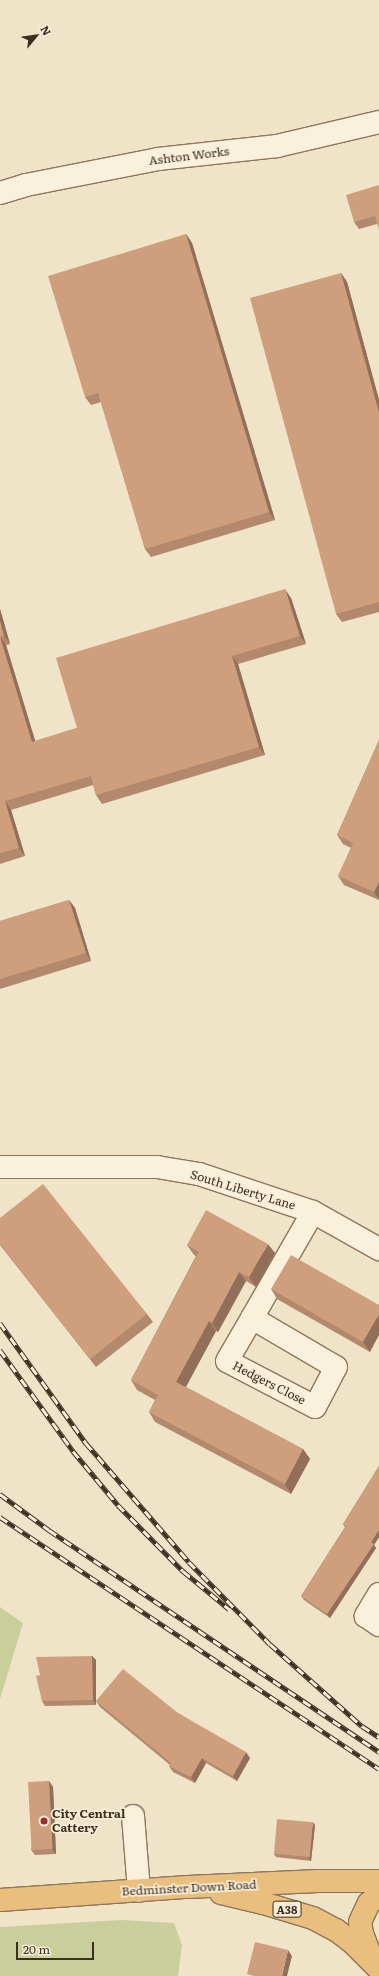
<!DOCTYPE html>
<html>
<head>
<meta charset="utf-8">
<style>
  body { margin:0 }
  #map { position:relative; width:379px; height:1976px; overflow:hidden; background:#f0e4c8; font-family:Literata,serif }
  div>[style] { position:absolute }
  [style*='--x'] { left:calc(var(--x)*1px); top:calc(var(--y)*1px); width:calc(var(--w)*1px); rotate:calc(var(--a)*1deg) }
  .green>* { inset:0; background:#c9cf9b }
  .roads { filter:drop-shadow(1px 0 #8d765c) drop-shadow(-1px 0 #8d765c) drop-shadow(0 1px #8d765c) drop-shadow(0 -1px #8d765c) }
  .minor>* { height:22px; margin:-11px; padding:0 11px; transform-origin:11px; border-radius:11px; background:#faf1dc }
  .trunk>* { height:22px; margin:-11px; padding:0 11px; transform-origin:11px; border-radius:11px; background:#eabe7c }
  .rail>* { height:4.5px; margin-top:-2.25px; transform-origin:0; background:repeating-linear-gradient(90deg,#f7eed8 0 9px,#3d2e20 0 18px); box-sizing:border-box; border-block:1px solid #3d2e20 }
  .wall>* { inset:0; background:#b2896c }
  .shaded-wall>* { inset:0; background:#916f58 }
  .building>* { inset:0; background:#cf9f7d; transform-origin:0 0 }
  .dots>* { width:11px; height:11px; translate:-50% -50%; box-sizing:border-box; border:2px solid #f7eed8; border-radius:50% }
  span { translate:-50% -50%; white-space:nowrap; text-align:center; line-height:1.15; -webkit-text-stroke:3.5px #f7eed8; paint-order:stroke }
  .shield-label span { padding:1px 3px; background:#f7eed8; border:1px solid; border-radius:3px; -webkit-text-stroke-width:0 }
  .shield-label { font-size:11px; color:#3d2e20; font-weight:700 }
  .street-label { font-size:12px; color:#3d2e20 }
  .poi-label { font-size:12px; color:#3d2e20; font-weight:700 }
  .left { translate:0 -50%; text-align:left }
  .north { position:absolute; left:16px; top:16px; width:40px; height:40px; -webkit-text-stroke:3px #f7eed8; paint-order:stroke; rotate:61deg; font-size:11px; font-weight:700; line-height:16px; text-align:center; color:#3d2e20 }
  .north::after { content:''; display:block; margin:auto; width:14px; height:18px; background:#3d2e20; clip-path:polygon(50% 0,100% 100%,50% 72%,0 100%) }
  .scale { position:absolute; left:16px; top:1942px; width:78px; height:18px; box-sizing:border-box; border:2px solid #3d2e20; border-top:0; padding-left:5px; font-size:12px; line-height:14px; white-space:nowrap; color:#3d2e20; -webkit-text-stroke:3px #f7eed8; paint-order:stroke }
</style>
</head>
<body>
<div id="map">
  <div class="green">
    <i style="clip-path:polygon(0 1607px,23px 1623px,0 1699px)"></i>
    <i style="clip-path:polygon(122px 1920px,174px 1923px,182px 1945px,178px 1976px,0 1976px,0 1927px)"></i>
  </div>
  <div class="roads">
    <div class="minor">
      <i style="--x:0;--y:193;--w:27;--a:-17"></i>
      <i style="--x:26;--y:185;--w:135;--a:-11.1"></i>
      <i style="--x:158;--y:159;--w:120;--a:-6.2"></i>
      <i style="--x:277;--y:146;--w:105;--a:-13.2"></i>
      <i style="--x:0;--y:1167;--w:157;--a:0"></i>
      <i style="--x:157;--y:1167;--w:43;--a:9.5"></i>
      <i style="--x:199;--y:1174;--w:120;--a:18.4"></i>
      <i style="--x:313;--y:1212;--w:76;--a:29.3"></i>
      <i style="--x:252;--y:1318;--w:97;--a:30.3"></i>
      <i style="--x:336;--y:1367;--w:45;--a:117.7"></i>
      <i style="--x:315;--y:1407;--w:99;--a:-152.4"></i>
      <i style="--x:227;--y:1361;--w:50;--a:-59.8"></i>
      <i style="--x:252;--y:1318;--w:122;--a:-60.1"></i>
      <i style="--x:379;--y:1594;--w:26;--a:121"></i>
      <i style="--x:366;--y:1616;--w:16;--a:35"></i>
      <i style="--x:133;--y:1816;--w:75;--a:85.4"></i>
    </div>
    <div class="trunk">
      <i style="--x:221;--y:1893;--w:43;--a:13.4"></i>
      <i style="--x:263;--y:1903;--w:52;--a:16.7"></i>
      <i style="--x:313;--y:1918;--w:26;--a:28"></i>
      <i style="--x:336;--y:1930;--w:21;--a:37"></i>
      <i style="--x:353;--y:1943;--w:37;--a:45"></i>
      <i style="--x:0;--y:1900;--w:188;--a:-4"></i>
      <i style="--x:188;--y:1887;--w:130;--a:-2.6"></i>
      <i style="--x:318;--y:1881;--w:61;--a:0"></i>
      <i style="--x:371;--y:1957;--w:26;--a:-111"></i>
      <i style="--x:362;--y:1933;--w:11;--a:-100"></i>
      <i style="--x:360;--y:1922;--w:21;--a:-65"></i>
      <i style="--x:369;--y:1903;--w:12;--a:-35"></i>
    </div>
  </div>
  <div class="rail">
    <i style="--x:0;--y:1323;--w:148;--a:54.4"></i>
    <i style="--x:86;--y:1443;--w:157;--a:49.1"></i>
    <i style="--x:189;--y:1562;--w:115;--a:45.4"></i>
    <i style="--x:270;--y:1644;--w:123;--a:41.7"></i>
    <i style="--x:362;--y:1726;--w:20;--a:33"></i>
    <i style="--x:0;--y:1350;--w:125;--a:54.1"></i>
    <i style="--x:73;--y:1451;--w:70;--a:50.2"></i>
    <i style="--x:118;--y:1505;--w:93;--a:45.4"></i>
    <i style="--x:183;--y:1571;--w:60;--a:39.6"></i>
    <i style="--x:0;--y:1494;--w:61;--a:36.3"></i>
    <i style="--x:49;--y:1530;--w:398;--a:33.9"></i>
    <i style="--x:0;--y:1517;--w:455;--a:33.6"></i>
  </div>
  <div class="wall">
    <i style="clip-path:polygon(379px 185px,377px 224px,359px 229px,354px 222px)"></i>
    <i style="clip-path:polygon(186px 234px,192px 243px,275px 520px,151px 557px,145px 549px,101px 402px,91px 405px,85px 397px)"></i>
    <i style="clip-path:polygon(341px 273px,347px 282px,379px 400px,379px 612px,342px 622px,336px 614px)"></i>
    <i style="clip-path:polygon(291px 598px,306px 644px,238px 664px,265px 755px,102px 804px,96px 795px,93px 785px,11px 810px,25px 856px,0 864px,0 609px,10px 644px,6px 645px,35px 741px,77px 728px)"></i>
    <i style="clip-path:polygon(379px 740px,379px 900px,344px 885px,338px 876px,351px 848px,343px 844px,337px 835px)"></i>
    <i style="clip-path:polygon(69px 900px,75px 908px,91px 961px,0 989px,0 921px)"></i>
    <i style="clip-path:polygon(0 1218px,147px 1314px,153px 1322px,96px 1367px,0 1245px)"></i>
    <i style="clip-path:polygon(187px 1245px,275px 1253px,256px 1287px,246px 1281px,218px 1332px,216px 1331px,186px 1387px,303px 1449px,310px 1459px,291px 1494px,155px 1422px,149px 1412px,155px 1400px,137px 1390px,131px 1380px,196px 1256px,194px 1255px)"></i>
    <i style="clip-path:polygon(271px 1289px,379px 1305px,370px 1352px,277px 1299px)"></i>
    <i style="clip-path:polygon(379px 1466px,379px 1537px,374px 1545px,376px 1548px,330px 1618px,304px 1600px,301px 1596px,345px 1527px,343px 1524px)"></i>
    <i style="clip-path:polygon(92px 1656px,96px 1660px,96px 1705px,45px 1706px,42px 1701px,40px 1675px)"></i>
    <i style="clip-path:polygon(96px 1701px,178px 1713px,250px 1758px,237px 1781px,206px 1763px,195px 1783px,173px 1772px,169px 1766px,170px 1765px,100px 1707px)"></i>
    <i style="clip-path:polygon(49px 1781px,53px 1787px,56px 1854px,35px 1855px,31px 1850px)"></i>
    <i style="clip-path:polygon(315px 1825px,311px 1861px,276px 1857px,274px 1854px)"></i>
  </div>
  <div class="shaded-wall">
    <i style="clip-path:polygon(186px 234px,192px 243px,275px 520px,269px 512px)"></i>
    <i style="clip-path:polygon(341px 273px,347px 282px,379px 400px,379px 413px)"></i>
    <i style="clip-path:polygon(285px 589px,291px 598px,306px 644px,300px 636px)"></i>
    <i style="clip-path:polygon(0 609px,10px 644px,4px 636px,0 621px)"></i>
    <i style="clip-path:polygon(0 637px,6px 645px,38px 750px,32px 742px)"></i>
    <i style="clip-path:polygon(232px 656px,238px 664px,265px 755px,259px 747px)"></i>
    <i style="clip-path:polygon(5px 801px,11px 810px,25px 856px,19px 848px)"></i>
    <i style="clip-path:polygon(379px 882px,379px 899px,374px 892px)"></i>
    <i style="clip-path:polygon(69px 900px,75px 908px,91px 961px,86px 953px)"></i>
    <i style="clip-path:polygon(268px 1244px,275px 1253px,256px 1287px,249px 1277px)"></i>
    <i style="clip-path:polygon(239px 1272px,246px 1281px,218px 1332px,212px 1323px)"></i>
    <i style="clip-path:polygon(379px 1314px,379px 1335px,370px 1352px,363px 1342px)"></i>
    <i style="clip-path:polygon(209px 1321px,216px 1331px,183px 1392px,176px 1382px)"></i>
    <i style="clip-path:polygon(303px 1449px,310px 1459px,291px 1494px,285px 1484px)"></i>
    <i style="clip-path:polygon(379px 1530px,379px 1537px,374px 1545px,376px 1548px,330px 1618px,327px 1614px)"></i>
    <i style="clip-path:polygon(92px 1656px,96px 1660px,96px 1705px,93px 1700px)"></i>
    <i style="clip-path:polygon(246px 1752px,250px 1758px,237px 1781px,233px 1776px)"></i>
    <i style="clip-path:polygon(202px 1758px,206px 1763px,195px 1783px,191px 1777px)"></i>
    <i style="clip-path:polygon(49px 1781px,53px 1787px,56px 1854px,52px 1849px)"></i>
    <i style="clip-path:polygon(313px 1822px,315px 1825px,311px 1861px,309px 1858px)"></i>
    <i style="clip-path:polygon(288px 1950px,292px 1956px,287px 1976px,282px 1976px)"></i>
  </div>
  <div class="building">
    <i style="clip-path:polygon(379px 185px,379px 230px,375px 216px,354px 222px,346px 195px)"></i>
    <i style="clip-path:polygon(186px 234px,269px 512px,145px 549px,98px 393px,85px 397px,48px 276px)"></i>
    <i style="clip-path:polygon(341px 273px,379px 413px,379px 602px,336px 614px,250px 298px)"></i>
    <i style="clip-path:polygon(285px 589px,300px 636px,232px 656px,259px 747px,96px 795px,91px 776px,5px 801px,19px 848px,0 853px,0 637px,32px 742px,77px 728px,56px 658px)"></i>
    <i style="clip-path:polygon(0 621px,4px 636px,0 637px)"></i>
    <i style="clip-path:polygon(379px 740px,379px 882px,374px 892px,338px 876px,353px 843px,337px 835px)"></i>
    <i style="clip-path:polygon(69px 900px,86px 953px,0 979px,0 921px)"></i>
    <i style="clip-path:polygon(43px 1184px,147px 1314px,90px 1359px,0 1244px,0 1218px)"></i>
    <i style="clip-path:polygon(206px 1210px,268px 1244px,249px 1277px,239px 1272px,212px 1323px,209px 1321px,176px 1382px,303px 1449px,285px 1484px,149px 1412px,158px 1395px,131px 1380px,199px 1252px,187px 1245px)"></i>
    <i style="clip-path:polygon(291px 1255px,379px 1305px,379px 1314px,363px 1342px,271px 1289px)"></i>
    <i style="clip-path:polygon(379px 1466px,379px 1530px,371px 1542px,374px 1544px,327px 1614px,301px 1596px,346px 1526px,343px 1524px)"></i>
    <i style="clip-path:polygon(92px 1656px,93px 1700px,42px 1701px,36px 1676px,40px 1675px,36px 1657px)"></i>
    <i style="clip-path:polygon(123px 1669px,178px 1713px,246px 1752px,233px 1776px,202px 1758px,191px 1777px,169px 1766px,171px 1763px,96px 1701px)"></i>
    <i style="left:49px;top:1781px;width:68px;height:21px;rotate:87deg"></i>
    <i style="left:277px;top:1819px;width:36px;height:35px;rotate:5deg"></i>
    <i style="clip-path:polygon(255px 1942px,288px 1950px,282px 1976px,254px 1976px,247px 1974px)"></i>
  </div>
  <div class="dots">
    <i style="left:44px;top:1821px;background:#9e2a2b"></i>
  </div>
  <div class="shield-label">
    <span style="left:287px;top:1909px">A38</span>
  </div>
  <div class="street-label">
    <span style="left:189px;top:156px;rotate:-7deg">Ashton Works</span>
    <span style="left:243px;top:1190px;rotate:17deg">South Liberty Lane</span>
    <span style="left:269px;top:1383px;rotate:27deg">Hedgers Close</span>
    <span style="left:189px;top:1888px;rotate:-3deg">Bedminster Down Road</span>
  </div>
  <div class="poi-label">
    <span class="left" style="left:52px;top:1821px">City Central<br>Cattery</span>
  </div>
  <div class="north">N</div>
  <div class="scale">20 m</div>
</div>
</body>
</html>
